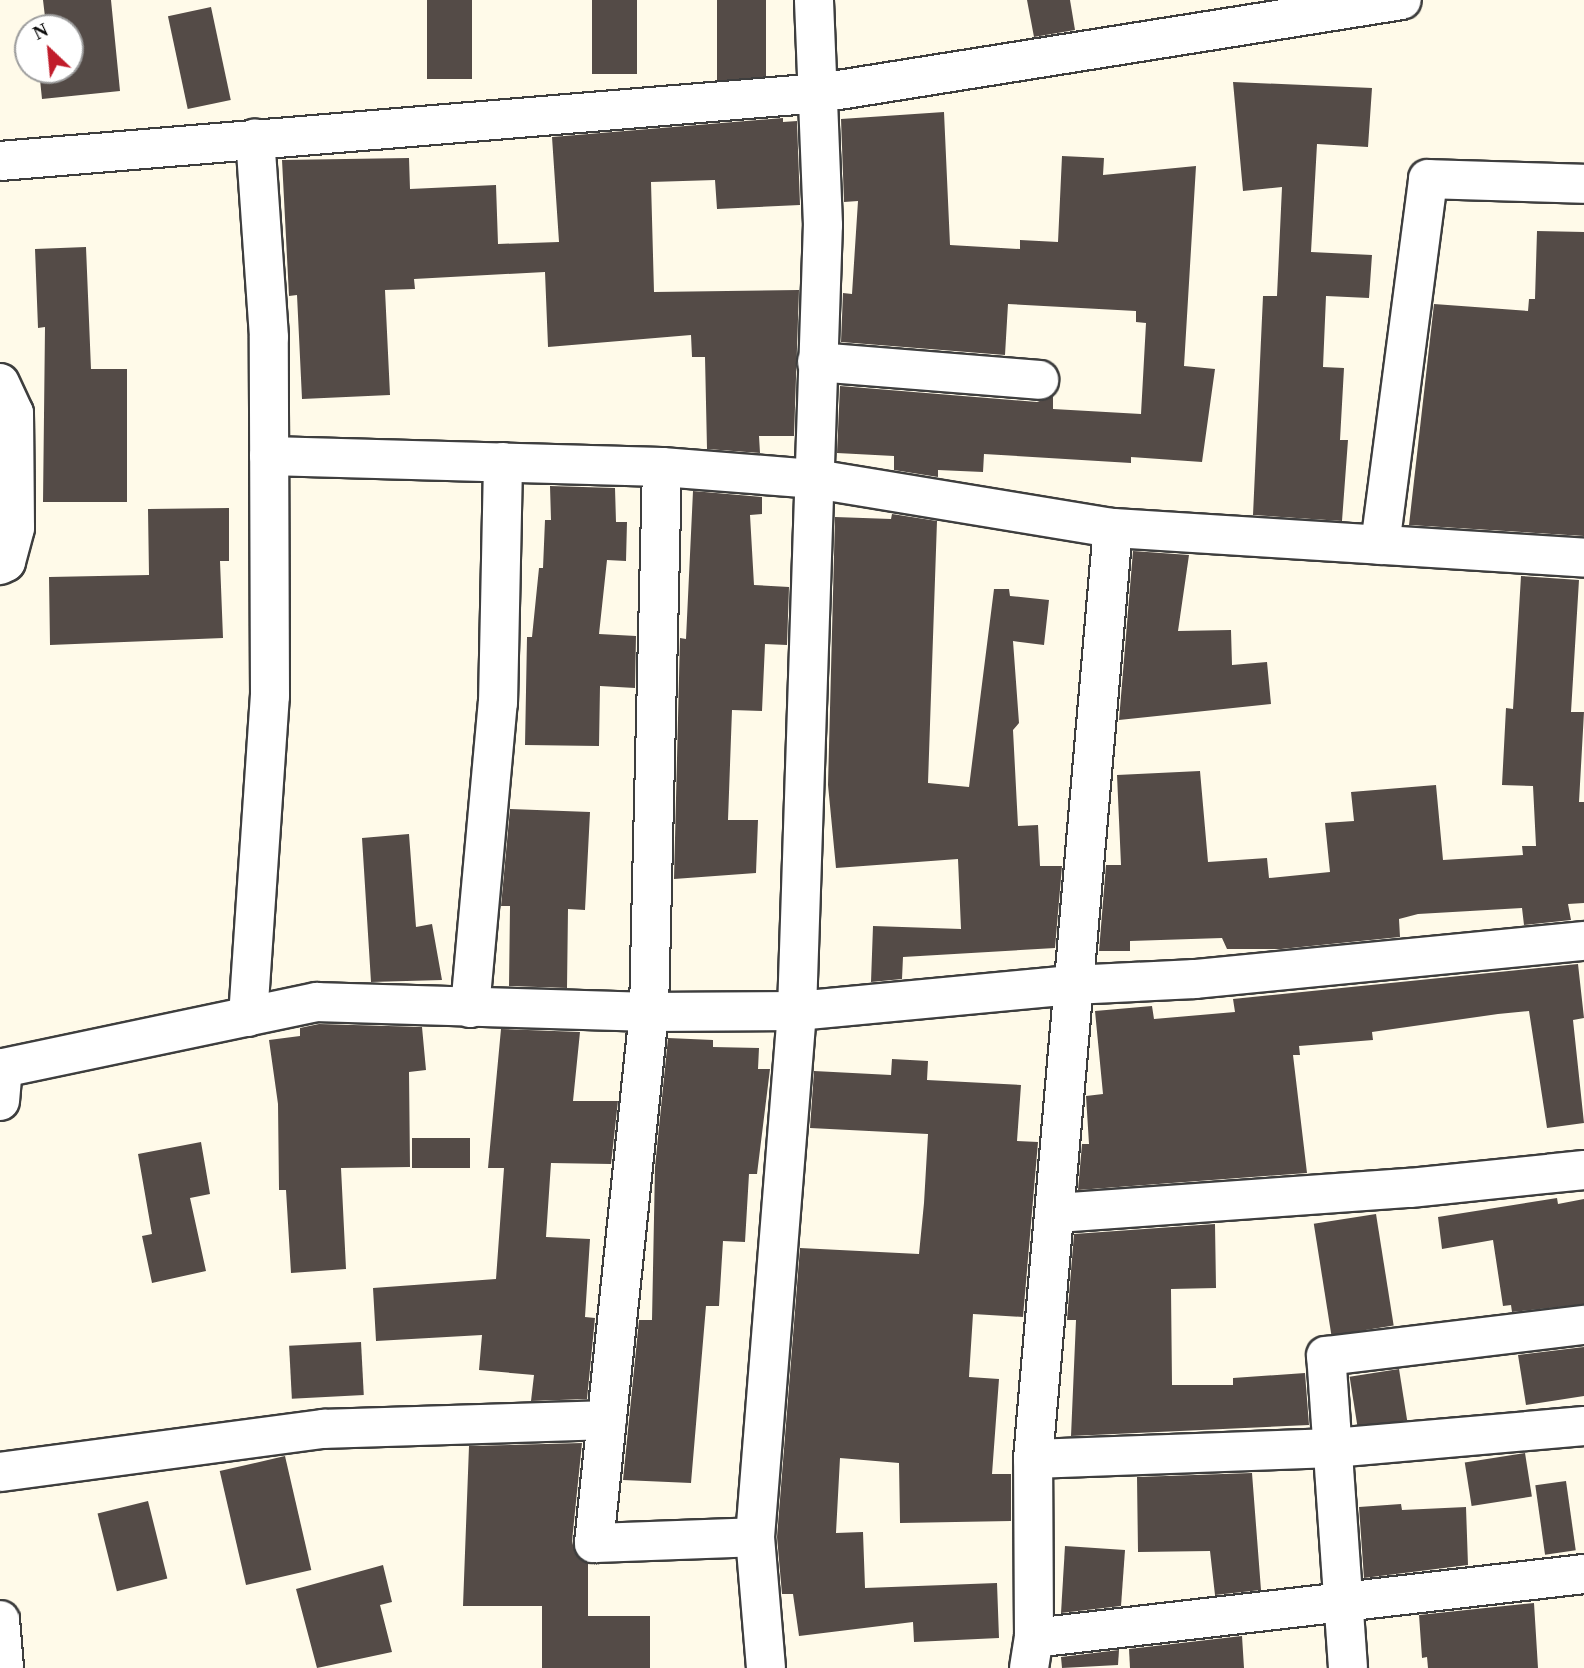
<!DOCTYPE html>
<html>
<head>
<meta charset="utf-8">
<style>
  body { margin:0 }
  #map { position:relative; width:1584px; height:1668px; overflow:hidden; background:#fffae9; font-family:Georgia,serif }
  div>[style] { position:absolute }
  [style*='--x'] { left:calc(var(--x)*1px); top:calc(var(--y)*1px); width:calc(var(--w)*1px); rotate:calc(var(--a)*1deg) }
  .building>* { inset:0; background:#544b47; transform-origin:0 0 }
  .roads { filter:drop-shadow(2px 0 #3e3e3e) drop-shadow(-2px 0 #3e3e3e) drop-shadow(0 2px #3e3e3e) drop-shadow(0 -2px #3e3e3e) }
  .minor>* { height:38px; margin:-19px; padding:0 19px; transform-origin:19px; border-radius:19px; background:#fff }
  span { translate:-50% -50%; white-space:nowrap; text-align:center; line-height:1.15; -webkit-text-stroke:7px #fff; paint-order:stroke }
  .north { position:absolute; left:14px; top:14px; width:70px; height:70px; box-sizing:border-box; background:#fff; border:2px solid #9d9d9d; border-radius:50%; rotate:334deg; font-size:19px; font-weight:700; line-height:28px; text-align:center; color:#0b0b0b }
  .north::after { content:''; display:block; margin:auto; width:24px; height:32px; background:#c11c2a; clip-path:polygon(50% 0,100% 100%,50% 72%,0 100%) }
</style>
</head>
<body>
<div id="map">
  <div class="building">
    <i style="clip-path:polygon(43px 0,111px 0,120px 91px,42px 99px,39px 70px,70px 70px,70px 28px,35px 28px,34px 18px,45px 17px)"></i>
    <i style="left:427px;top:0;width:45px;height:79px"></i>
    <i style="left:592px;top:0;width:45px;height:74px"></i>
    <i style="left:717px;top:0;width:49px;height:80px"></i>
    <i style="clip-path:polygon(1027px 0,1070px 0,1075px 30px,1034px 37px)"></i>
    <i style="left:211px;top:7px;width:95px;height:44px;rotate:78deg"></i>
    <i style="clip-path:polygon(1233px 82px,1372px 88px,1368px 147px,1317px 144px,1311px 252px,1372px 255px,1369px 298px,1326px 296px,1323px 367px,1344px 368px,1340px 440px,1348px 440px,1342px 521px,1253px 515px,1263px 296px,1277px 296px,1282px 187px,1243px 191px)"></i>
    <i style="clip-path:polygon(944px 112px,950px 245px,1020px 249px,1020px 240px,1058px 242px,1062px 156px,1104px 158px,1103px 175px,1196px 166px,1184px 366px,1215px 369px,1202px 462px,1131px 457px,1131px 463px,984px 454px,983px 472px,938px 470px,938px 477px,894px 470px,894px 456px,837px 453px,840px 386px,1037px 402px,1053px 396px,1053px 409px,1141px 414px,1146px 323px,1136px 322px,1136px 311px,1008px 304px,1005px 355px,841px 342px,843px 293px,852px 294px,858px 201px,844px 202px,841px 119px)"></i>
    <i style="clip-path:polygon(783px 118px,783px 122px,797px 121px,800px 205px,717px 209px,715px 180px,651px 182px,654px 292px,799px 290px,794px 436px,759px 436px,760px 453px,707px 449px,705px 357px,692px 357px,691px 335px,548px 347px,545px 272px,414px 279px,415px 289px,385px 290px,390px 395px,302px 399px,297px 295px,289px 296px,282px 160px,409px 158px,410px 189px,496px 185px,498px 244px,559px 242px,552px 137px)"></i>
    <i style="clip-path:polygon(1537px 231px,1584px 232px,1584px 536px,1409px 525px,1434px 304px,1528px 311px,1529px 299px,1535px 299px)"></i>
    <i style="clip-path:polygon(86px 247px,91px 369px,127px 369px,127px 502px,43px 502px,45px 327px,38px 328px,35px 249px)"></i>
    <i style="clip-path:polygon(550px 486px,615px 488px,616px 522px,627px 522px,626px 561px,607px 560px,599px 634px,636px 636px,635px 688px,600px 686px,599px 746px,525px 745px,527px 637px,532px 637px,539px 568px,543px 568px,545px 520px,551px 520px)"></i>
    <i style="clip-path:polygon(693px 491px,762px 497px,762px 514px,750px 515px,754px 585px,789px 587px,787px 645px,765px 644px,762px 711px,732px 710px,728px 820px,758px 820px,756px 873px,674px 879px,680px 638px,686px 639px)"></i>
    <i style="clip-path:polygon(229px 508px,229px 561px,220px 561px,223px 638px,50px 645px,49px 577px,149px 575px,148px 509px)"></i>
    <i style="clip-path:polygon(892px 514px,937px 521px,928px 783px,969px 787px,994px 589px,1009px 589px,1010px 596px,1049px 600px,1044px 645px,1013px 641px,1019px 723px,1013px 730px,1018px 826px,1038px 825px,1040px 866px,1062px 866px,1055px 948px,903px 957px,902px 979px,871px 982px,873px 926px,961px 929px,958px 859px,836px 868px,828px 785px,835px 517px,891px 519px)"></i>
    <i style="clip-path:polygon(1133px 551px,1189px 555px,1178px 631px,1231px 630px,1232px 665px,1267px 662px,1271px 704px,1119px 720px)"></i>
    <i style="clip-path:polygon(1521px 576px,1579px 580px,1571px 712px,1584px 712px,1579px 802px,1584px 802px,1584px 903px,1568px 904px,1571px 920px,1524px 925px,1522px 908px,1418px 914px,1399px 919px,1400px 937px,1281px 949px,1227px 949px,1222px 938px,1130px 941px,1130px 951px,1099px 951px,1106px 865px,1121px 865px,1117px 775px,1200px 771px,1208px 862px,1267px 858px,1269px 878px,1330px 872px,1325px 823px,1354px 821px,1351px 792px,1436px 785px,1443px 860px,1523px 855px,1522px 846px,1536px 846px,1533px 786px,1502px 785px,1506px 708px,1513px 709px)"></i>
    <i style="clip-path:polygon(510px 809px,590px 812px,585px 910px,568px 909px,567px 988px,509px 986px,510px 906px,501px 906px)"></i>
    <i style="clip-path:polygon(409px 834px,416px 927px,432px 924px,442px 980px,371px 982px,362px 838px)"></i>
    <i style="clip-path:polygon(1578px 964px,1584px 1018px,1573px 1020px,1584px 1123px,1547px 1128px,1529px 1011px,1498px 1014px,1372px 1032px,1373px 1040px,1299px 1046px,1300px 1055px,1293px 1055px,1307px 1173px,1078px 1190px,1082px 1144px,1089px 1144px,1086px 1096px,1103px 1094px,1095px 1011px,1152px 1006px,1154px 1019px,1235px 1012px,1233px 999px)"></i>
    <i style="clip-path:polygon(319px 1024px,422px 1027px,426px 1070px,409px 1072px,410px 1167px,341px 1168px,346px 1269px,291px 1273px,286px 1190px,279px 1190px,278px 1104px,269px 1040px,300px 1036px,300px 1028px)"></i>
    <i style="clip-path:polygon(501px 1029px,580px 1032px,573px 1101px,618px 1101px,611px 1164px,551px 1163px,546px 1237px,590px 1239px,585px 1317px,595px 1318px,587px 1399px,531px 1401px,534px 1375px,479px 1370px,482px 1335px,376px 1341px,373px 1288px,496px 1279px,504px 1168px,488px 1168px)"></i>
    <i style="clip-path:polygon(668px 1038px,713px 1040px,713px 1047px,759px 1048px,758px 1069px,770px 1069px,757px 1174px,749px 1174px,745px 1242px,723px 1241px,719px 1306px,706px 1306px,691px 1483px,623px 1480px,639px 1320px,652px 1320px,655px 1167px)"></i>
    <i style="clip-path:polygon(892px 1059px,928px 1061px,927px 1080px,1021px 1085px,1017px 1141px,1038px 1142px,1023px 1317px,973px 1314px,969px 1377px,999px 1379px,992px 1474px,1011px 1474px,1011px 1521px,900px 1523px,899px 1463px,840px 1458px,836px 1533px,863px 1532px,865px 1588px,997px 1583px,999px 1638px,914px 1642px,913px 1622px,799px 1636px,793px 1594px,782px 1594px,777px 1537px,800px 1248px,919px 1254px,924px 1203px,928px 1134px,810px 1128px,814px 1071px,891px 1075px)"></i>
    <i style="left:412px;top:1138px;width:58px;height:30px"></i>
    <i style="clip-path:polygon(201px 1142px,210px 1194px,190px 1198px,206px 1271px,152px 1283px,142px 1236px,152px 1234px,138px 1154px)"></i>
    <i style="clip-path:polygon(1557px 1198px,1558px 1204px,1584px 1199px,1584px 1304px,1512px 1312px,1511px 1305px,1503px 1306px,1493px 1240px,1442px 1249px,1438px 1217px)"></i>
    <i style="left:1376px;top:1214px;width:113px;height:63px;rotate:81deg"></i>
    <i style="clip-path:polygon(1215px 1224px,1216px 1288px,1171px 1289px,1172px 1385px,1233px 1385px,1233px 1378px,1305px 1373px,1309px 1425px,1071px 1436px,1076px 1320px,1067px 1320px,1074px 1234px)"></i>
    <i style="left:361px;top:1342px;width:53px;height:72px;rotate:87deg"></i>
    <i style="clip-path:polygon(1584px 1347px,1584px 1396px,1526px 1405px,1518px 1355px)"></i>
    <i style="left:1399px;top:1369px;width:52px;height:50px;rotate:81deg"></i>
    <i style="clip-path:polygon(582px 1443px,572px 1541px,575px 1553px,588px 1563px,588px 1616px,650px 1616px,650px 1668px,542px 1668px,542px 1606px,463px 1606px,469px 1446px)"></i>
    <i style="left:1525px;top:1453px;width:44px;height:61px;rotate:81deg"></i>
    <i style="left:285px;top:1456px;width:117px;height:67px;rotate:77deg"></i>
    <i style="clip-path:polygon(1252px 1473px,1261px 1590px,1215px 1595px,1210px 1551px,1138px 1552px,1137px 1477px)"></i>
    <i style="left:1566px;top:1481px;width:70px;height:31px;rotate:82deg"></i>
    <i style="left:148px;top:1501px;width:80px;height:52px;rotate:76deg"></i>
    <i style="clip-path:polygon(1401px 1504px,1402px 1510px,1466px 1507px,1468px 1565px,1364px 1578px,1359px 1507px)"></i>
    <i style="clip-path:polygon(1065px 1546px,1125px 1550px,1121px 1606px,1061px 1613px)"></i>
    <i style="clip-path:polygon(383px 1565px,392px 1602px,380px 1605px,392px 1652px,317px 1668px,296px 1589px)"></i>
    <i style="clip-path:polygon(1534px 1603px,1538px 1668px,1428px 1668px,1427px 1657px,1422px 1658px,1419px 1615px)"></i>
    <i style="clip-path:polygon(1242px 1636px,1244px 1668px,1130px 1668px,1129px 1649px)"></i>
    <i style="clip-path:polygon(1119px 1650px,1118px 1665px,1062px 1668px,1061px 1657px)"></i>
  </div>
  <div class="roads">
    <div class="minor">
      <i style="--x:0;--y:161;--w:823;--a:-4.74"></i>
      <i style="--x:820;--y:93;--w:589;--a:-9.08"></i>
      <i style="--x:817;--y:362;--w:223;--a:4.6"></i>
      <i style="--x:0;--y:383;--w:33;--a:65"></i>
      <i style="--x:14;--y:413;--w:115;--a:89.5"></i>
      <i style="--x:15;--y:528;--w:35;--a:105"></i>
      <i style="--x:6;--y:562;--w:7;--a:153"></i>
      <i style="--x:269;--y:456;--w:393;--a:1.6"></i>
      <i style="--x:662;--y:467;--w:154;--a:4.5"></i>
      <i style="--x:816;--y:479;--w:301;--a:9.4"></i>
      <i style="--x:662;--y:467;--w:545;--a:91.37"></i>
      <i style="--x:649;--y:1012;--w:148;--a:-0.4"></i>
      <i style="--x:797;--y:1011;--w:276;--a:-5.4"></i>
      <i style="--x:1072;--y:985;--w:123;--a:-2.8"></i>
      <i style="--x:1195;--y:979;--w:391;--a:-5.6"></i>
      <i style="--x:1380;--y:545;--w:369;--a:-82.5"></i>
      <i style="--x:1428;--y:179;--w:156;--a:1.8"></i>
      <i style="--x:470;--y:1008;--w:306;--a:-84.8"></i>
      <i style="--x:498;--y:703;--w:241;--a:-88.8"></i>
      <i style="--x:248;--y:1017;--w:322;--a:-86.1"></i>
      <i style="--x:270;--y:696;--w:359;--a:-90.2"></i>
      <i style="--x:269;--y:337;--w:199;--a:-94"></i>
      <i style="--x:0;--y:1101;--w:33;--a:-85"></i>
      <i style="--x:3;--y:1068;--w:321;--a:-11.9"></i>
      <i style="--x:317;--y:1002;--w:332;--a:1.7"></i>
      <i style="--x:649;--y:1012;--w:534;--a:95.91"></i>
      <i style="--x:594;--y:1543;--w:161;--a:-2.1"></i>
      <i style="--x:755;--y:1537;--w:131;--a:85.2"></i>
      <i style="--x:1057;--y:1213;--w:354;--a:-4.1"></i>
      <i style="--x:1410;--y:1188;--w:175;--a:-5.9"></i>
      <i style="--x:1033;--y:1459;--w:300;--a:-2.1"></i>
      <i style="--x:1333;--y:1448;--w:252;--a:-5"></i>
      <i style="--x:0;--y:1472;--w:327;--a:-7.6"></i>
      <i style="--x:324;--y:1429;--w:283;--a:-1.8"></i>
      <i style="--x:755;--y:1537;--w:528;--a:-85.43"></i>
      <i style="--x:797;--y:1011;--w:786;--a:-88.11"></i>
      <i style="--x:823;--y:225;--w:225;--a:-92.3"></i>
      <i style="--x:0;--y:1620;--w:48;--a:85.2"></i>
      <i style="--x:1034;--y:1638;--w:554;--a:-6.64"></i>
      <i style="--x:1029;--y:1668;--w:30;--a:-81"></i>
      <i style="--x:1034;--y:1638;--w:179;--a:-90.3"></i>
      <i style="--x:1033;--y:1459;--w:934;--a:-85.09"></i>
      <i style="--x:1113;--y:528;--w:472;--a:3.6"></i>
      <i style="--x:1348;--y:1668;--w:313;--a:-94"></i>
      <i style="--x:1326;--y:1356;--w:260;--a:-6.9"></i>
    </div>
  </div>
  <div class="north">N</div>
</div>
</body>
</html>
